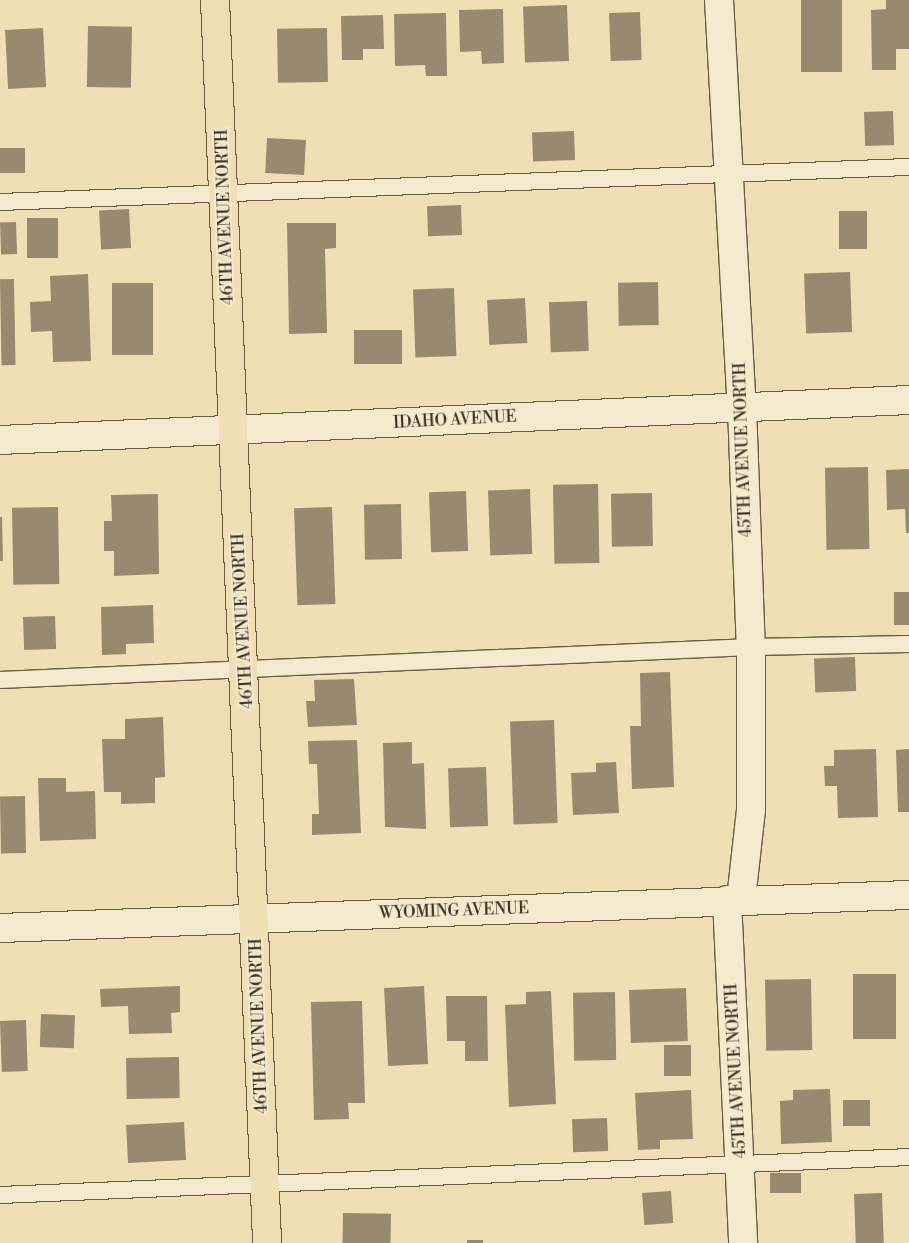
<!DOCTYPE html>
<html>
<head>
<meta charset="utf-8">
<style>
  body { margin:0 }
  #map { position:relative; width:909px; height:1243px; overflow:hidden; background:#f0deb4; font-family:"Libre Bodoni",serif }
  div>[style] { position:absolute }
  [style*='--x'] { left:calc(var(--x)*1px); top:calc(var(--y)*1px); width:calc(var(--w)*1px); rotate:calc(var(--a)*1deg) }
  .building>* { inset:0; background:#998a6f; transform-origin:0 0 }
  .roads { filter:drop-shadow(1px 0 #685c49) drop-shadow(-1px 0 #685c49) drop-shadow(0 1px #685c49) drop-shadow(0 -1px #685c49) }
  .lane>* { height:16px; margin:-8px; padding:0 8px; transform-origin:8px; border-radius:8px; background:#f5eace }
  .street>* { height:28px; margin:-14px; padding:0 14px; transform-origin:14px; border-radius:14px; background:#f5eace }
  .primary>* { height:28px; margin:-14px; padding:0 14px; transform-origin:14px; border-radius:14px; background:#f0deb4 }
  span { translate:-50% -50%; white-space:nowrap; text-align:center; line-height:1.15; -webkit-text-stroke:4px #f5eace; paint-order:stroke }
  .street-label { font-size:16px; color:#3b3025 }
</style>
</head>
<body>
<div id="map">
  <div class="building">
    <i style="left:801px;top:0;width:41px;height:72px"></i>
    <i style="clip-path:polygon(886px 0,909px 0,909px 49px,896px 49px,896px 70px,872px 70px,871px 10px,886px 9px)"></i>
    <i style="left:567px;top:5px;width:56px;height:44px;rotate:88deg"></i>
    <i style="clip-path:polygon(503px 9px,504px 63px,482px 64px,481px 51px,460px 52px,459px 10px)"></i>
    <i style="left:640px;top:12px;width:48px;height:31px;rotate:88deg"></i>
    <i style="clip-path:polygon(446px 13px,447px 76px,426px 76px,425px 65px,395px 66px,394px 14px)"></i>
    <i style="clip-path:polygon(383px 15px,384px 49px,363px 49px,363px 60px,342px 60px,341px 16px)"></i>
    <i style="left:88px;top:26px;width:44px;height:61px;rotate:1deg"></i>
    <i style="left:43px;top:28px;width:59px;height:38px;rotate:87deg"></i>
    <i style="left:327px;top:28px;width:54px;height:50px;rotate:89deg"></i>
    <i style="left:893px;top:111px;width:34px;height:29px;rotate:88deg"></i>
    <i style="left:574px;top:131px;width:29px;height:42px;rotate:88deg"></i>
    <i style="left:267px;top:138px;width:39px;height:35px;rotate:3deg"></i>
    <i style="left:0;top:148px;width:25px;height:25px"></i>
    <i style="left:461px;top:205px;width:30px;height:34px;rotate:88deg"></i>
    <i style="left:129px;top:209px;width:39px;height:30px;rotate:87deg"></i>
    <i style="left:839px;top:211px;width:28px;height:38px"></i>
    <i style="left:27px;top:218px;width:31px;height:40px"></i>
    <i style="left:16px;top:222px;width:32px;height:16px;rotate:88deg"></i>
    <i style="clip-path:polygon(287px 223px,336px 223px,336px 248px,325px 249px,327px 333px,289px 334px)"></i>
    <i style="left:850px;top:272px;width:60px;height:46px;rotate:88deg"></i>
    <i style="clip-path:polygon(88px 274px,91px 361px,53px 362px,52px 331px,31px 332px,30px 302px,51px 301px,50px 276px)"></i>
    <i style="left:14px;top:279px;width:86px;height:14px;rotate:89deg"></i>
    <i style="left:658px;top:282px;width:43px;height:40px;rotate:89deg"></i>
    <i style="left:112px;top:283px;width:41px;height:72px"></i>
    <i style="left:454px;top:288px;width:68px;height:41px;rotate:88deg"></i>
    <i style="left:525px;top:298px;width:45px;height:38px;rotate:87deg"></i>
    <i style="left:587px;top:301px;width:50px;height:38px;rotate:88deg"></i>
    <i style="left:402px;top:330px;width:34px;height:48px;rotate:90deg"></i>
    <i style="left:868px;top:467px;width:82px;height:43px;rotate:89deg"></i>
    <i style="clip-path:polygon(909px 469px,909px 533px,906px 533px,905px 509px,887px 510px,886px 470px)"></i>
    <i style="left:598px;top:484px;width:79px;height:45px;rotate:89deg"></i>
    <i style="left:530px;top:489px;width:65px;height:42px;rotate:88deg"></i>
    <i style="left:466px;top:491px;width:60px;height:37px;rotate:88deg"></i>
    <i style="left:652px;top:493px;width:53px;height:41px;rotate:89deg"></i>
    <i style="clip-path:polygon(158px 494px,159px 574px,114px 576px,114px 551px,104px 551px,104px 521px,112px 521px,111px 495px)"></i>
    <i style="left:401px;top:504px;width:55px;height:37px;rotate:89deg"></i>
    <i style="left:58px;top:507px;width:77px;height:46px;rotate:89deg"></i>
    <i style="left:332px;top:507px;width:97px;height:38px;rotate:88deg"></i>
    <i style="clip-path:polygon(0 517px,2px 517px,3px 561px,0 561px)"></i>
    <i style="left:909px;top:592px;width:33px;height:15px;rotate:90deg"></i>
    <i style="clip-path:polygon(153px 605px,154px 643px,126px 644px,126px 654px,102px 655px,101px 607px)"></i>
    <i style="left:55px;top:616px;width:33px;height:32px;rotate:88deg"></i>
    <i style="left:855px;top:657px;width:34px;height:41px;rotate:88deg"></i>
    <i style="clip-path:polygon(670px 672px,674px 787px,632px 789px,630px 726px,641px 726px,640px 673px)"></i>
    <i style="clip-path:polygon(354px 679px,357px 725px,308px 727px,306px 701px,315px 701px,314px 680px)"></i>
    <i style="clip-path:polygon(163px 717px,165px 777px,155px 778px,155px 803px,121px 804px,121px 792px,104px 792px,102px 739px,125px 739px,125px 719px)"></i>
    <i style="left:554px;top:720px;width:103px;height:44px;rotate:88deg"></i>
    <i style="clip-path:polygon(357px 740px,361px 833px,312px 835px,312px 814px,319px 814px,317px 764px,309px 764px,308px 741px)"></i>
    <i style="clip-path:polygon(412px 742px,412px 764px,424px 763px,426px 829px,385px 827px,383px 743px)"></i>
    <i style="clip-path:polygon(876px 749px,878px 817px,838px 818px,837px 786px,825px 786px,824px 766px,834px 766px,834px 750px)"></i>
    <i style="clip-path:polygon(909px 749px,909px 812px,898px 812px,896px 750px)"></i>
    <i style="clip-path:polygon(616px 762px,619px 813px,573px 815px,571px 773px,596px 772px,596px 763px)"></i>
    <i style="left:486px;top:767px;width:59px;height:38px;rotate:88deg"></i>
    <i style="clip-path:polygon(38px 778px,66px 778px,66px 792px,95px 791px,96px 839px,40px 841px)"></i>
    <i style="left:25px;top:796px;width:57px;height:25px;rotate:89deg"></i>
    <i style="left:853px;top:974px;width:43px;height:65px"></i>
    <i style="left:811px;top:979px;width:71px;height:46px;rotate:89deg"></i>
    <i style="clip-path:polygon(180px 986px,180px 1012px,171px 1013px,172px 1033px,129px 1034px,128px 1006px,101px 1007px,100px 989px)"></i>
    <i style="left:424px;top:986px;width:78px;height:40px;rotate:87deg"></i>
    <i style="left:686px;top:988px;width:53px;height:57px;rotate:88deg"></i>
    <i style="clip-path:polygon(551px 991px,556px 1104px,509px 1107px,505px 1005px,526px 1004px,526px 992px)"></i>
    <i style="left:615px;top:992px;width:68px;height:42px;rotate:89deg"></i>
    <i style="clip-path:polygon(446px 996px,487px 996px,488px 1061px,465px 1061px,465px 1041px,447px 1041px)"></i>
    <i style="clip-path:polygon(362px 1001px,365px 1103px,348px 1103px,349px 1119px,314px 1120px,311px 1002px)"></i>
    <i style="left:41px;top:1014px;width:34px;height:33px;rotate:2deg"></i>
    <i style="left:26px;top:1020px;width:51px;height:26px;rotate:88deg"></i>
    <i style="left:664px;top:1045px;width:27px;height:31px"></i>
    <i style="left:179px;top:1057px;width:41px;height:53px;rotate:89deg"></i>
    <i style="clip-path:polygon(830px 1089px,832px 1142px,781px 1144px,780px 1101px,793px 1100px,793px 1090px)"></i>
    <i style="clip-path:polygon(691px 1090px,693px 1139px,660px 1140px,660px 1149px,638px 1150px,635px 1093px)"></i>
    <i style="left:843px;top:1100px;width:27px;height:26px"></i>
    <i style="left:607px;top:1118px;width:33px;height:35px;rotate:88deg"></i>
    <i style="left:184px;top:1122px;width:38px;height:58px;rotate:87deg"></i>
    <i style="left:801px;top:1173px;width:20px;height:31px;rotate:90deg"></i>
    <i style="left:671px;top:1191px;width:32px;height:29px;rotate:86deg"></i>
    <i style="left:882px;top:1193px;width:50px;height:28px;rotate:88deg"></i>
    <i style="left:343px;top:1213px;width:48px;height:30px;rotate:1deg"></i>
    <i style="left:467px;top:1240px;width:16px;height:3px"></i>
  </div>
  <div class="roads">
    <div class="lane">
      <i style="--x:0;--y:202;--w:910;--a:-2.21"></i>
      <i style="--x:0;--y:680;--w:752;--a:-2.52"></i>
      <i style="--x:751;--y:647;--w:158;--a:-1.1"></i>
      <i style="--x:0;--y:1195;--w:910;--a:-2.39"></i>
    </div>
    <div class="street">
      <i style="--x:719;--y:0;--w:408;--a:86.8"></i>
      <i style="--x:742;--y:407;--w:240;--a:87.9"></i>
      <i style="--x:751;--y:647;--w:163;--a:90"></i>
      <i style="--x:751;--y:810;--w:90;--a:96.4"></i>
      <i style="--x:0;--y:440;--w:910;--a:-2.52"></i>
      <i style="--x:727;--y:900;--w:343;--a:87.3"></i>
      <i style="--x:0;--y:928;--w:910;--a:-2.08"></i>
    </div>
    <div class="primary">
      <i style="--x:215;--y:0;--w:1244;--a:87.6"></i>
    </div>
  </div>
  <div class="street-label">
    <span style="left:225px;top:217px;rotate:-92deg">46TH AVENUE NORTH</span>
    <span style="left:455px;top:420px;rotate:-3deg">IDAHO AVENUE</span>
    <span style="left:743px;top:450px;rotate:-92deg">45TH AVENUE NORTH</span>
    <span style="left:243px;top:621px;rotate:-93deg">46TH AVENUE NORTH</span>
    <span style="left:454px;top:911px;rotate:-2deg">WYOMING AVENUE</span>
    <span style="left:259px;top:1026px;rotate:-92deg">46TH AVENUE NORTH</span>
    <span style="left:736px;top:1071px;rotate:-93deg">45TH AVENUE NORTH</span>
  </div>
</div>
</body>
</html>
